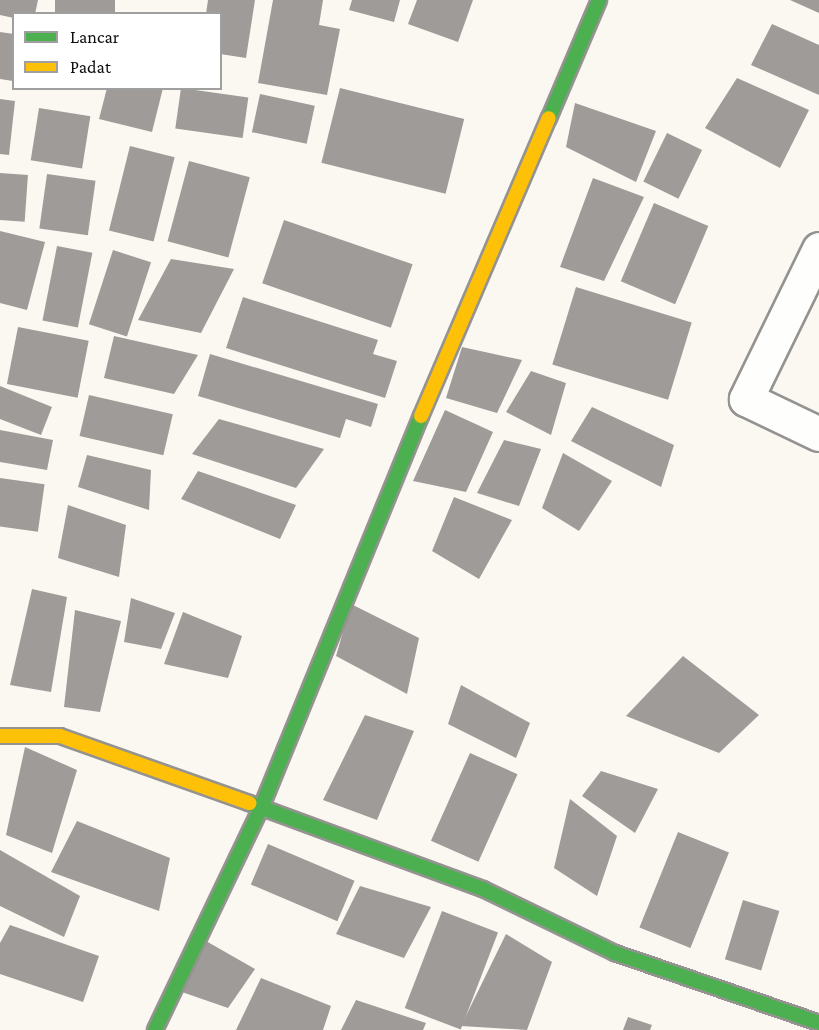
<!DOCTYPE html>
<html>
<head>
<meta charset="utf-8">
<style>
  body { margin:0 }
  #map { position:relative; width:819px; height:1030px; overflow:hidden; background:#fbf8f2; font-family:"Crimson Pro",serif }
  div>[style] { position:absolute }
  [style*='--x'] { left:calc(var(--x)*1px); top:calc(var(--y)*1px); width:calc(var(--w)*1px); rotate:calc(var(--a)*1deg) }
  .building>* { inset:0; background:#9f9b98; transform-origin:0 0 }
  .roads { filter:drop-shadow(2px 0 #959391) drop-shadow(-2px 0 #959391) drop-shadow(0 2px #959391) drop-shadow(0 -2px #959391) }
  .street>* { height:33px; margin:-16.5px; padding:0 16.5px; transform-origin:16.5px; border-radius:16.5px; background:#fefefd }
  .fast>* { height:14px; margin:-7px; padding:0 7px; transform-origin:7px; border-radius:7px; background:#4caf50 }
  .slow>* { height:14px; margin:-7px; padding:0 7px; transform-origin:7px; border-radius:7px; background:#ffc107 }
  span { translate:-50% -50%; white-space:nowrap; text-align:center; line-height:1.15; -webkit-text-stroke:6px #fff; paint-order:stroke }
  .legend { position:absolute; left:12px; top:12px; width:210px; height:78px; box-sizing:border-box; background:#fff; border:2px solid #9f9f9f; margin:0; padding:8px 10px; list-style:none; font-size:18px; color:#0e0e0e }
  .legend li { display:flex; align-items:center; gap:12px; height:30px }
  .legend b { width:30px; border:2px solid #9f9f9f }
</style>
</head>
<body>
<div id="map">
  <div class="building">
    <i style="clip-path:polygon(0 0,38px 0,35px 14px,14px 14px,14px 18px,0 15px)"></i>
    <i style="left:55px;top:0;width:60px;height:15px"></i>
    <i style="clip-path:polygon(208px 0,255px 0,246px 58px,220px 54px,220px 14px,206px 14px)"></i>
    <i style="clip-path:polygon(273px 0,323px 0,319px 25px,340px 29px,327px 95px,258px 83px)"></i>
    <i style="clip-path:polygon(352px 0,400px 0,394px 22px,349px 10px)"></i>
    <i style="clip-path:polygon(417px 0,473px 0,458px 42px,408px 24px)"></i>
    <i style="clip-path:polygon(790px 0,819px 0,819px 13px)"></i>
    <i style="clip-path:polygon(772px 24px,819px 45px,819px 95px,751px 65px)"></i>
    <i style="clip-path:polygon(0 32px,14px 34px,13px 81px,0 79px)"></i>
    <i style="clip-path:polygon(737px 78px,809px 110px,780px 168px,705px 128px)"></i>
    <i style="clip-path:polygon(107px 88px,163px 88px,152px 132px,99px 119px)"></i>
    <i style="left:181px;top:88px;width:68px;height:41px;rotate:8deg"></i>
    <i style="left:340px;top:88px;width:128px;height:77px;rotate:14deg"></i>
    <i style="left:260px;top:94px;width:56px;height:39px;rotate:12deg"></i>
    <i style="clip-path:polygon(0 99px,15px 101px,9px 155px,0 154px)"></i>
    <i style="clip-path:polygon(575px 103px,656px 131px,636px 182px,566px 147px)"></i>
    <i style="left:39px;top:108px;width:52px;height:53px;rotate:9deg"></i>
    <i style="left:667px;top:133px;width:39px;height:54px;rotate:26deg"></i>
    <i style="left:130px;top:146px;width:46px;height:87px;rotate:14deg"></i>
    <i style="left:189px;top:161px;width:63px;height:83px;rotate:15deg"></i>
    <i style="left:0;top:173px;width:28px;height:47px;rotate:4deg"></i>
    <i style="left:47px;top:174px;width:49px;height:55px;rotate:8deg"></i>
    <i style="clip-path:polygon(593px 178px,644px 197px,604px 281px,560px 267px)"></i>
    <i style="left:654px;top:203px;width:59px;height:85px;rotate:23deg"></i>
    <i style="left:284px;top:220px;width:136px;height:67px;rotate:19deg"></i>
    <i style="clip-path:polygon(0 231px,45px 242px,27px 310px,0 303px)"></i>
    <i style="left:57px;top:246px;width:36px;height:76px;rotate:11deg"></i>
    <i style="left:113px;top:250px;width:40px;height:78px;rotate:18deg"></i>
    <i style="clip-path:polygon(171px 259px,234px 269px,201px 333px,138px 320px)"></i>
    <i style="left:576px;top:287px;width:121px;height:81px;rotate:17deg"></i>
    <i style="clip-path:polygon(243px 297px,378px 340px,373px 354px,397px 361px,385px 398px,226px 348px)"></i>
    <i style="left:18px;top:327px;width:72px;height:58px;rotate:11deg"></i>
    <i style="clip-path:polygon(114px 336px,198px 355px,174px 394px,104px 378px)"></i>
    <i style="clip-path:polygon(462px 347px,522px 360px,497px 413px,446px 398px)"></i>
    <i style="clip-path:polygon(210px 354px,378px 404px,371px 427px,346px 419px,340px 438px,198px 396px)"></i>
    <i style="clip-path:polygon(531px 371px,566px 383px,551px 435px,506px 412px)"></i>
    <i style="clip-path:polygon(0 386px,52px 407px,41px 435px,0 419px)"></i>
    <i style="left:89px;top:395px;width:86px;height:42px;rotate:13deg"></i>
    <i style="clip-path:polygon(592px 407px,674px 445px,661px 487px,571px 441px)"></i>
    <i style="clip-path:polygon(445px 410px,493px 432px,466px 492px,413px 481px)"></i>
    <i style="clip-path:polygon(219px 419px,324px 449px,296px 488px,192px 454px)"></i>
    <i style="clip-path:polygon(0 430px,53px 440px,47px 470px,0 462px)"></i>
    <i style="clip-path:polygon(504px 440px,541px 449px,519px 506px,477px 493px)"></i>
    <i style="clip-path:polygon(563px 453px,612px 481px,579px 531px,542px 508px)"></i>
    <i style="clip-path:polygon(87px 455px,151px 470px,149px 510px,78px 487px)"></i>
    <i style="clip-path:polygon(198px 471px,296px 505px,280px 539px,181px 499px)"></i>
    <i style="left:0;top:478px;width:45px;height:48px;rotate:8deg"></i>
    <i style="clip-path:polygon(454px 497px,512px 520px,479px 579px,432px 551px)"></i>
    <i style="clip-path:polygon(68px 505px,126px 525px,119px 577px,58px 558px)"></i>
    <i style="clip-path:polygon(32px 589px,67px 597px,51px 692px,10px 685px)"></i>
    <i style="clip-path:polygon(131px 598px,175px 613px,161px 649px,124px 642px)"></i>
    <i style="clip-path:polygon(351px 604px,419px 638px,407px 694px,336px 656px)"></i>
    <i style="clip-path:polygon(75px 610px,121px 621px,100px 712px,64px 707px)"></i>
    <i style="clip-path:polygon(183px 612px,242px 636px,228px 678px,164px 664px)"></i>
    <i style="clip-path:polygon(683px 656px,759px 715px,719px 753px,626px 716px)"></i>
    <i style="clip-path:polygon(461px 685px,530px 723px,516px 758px,448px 724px)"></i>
    <i style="clip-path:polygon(365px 715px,414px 731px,377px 820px,323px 800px)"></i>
    <i style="clip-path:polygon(25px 747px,77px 770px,52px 853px,6px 835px)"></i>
    <i style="left:470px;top:753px;width:52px;height:96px;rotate:24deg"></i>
    <i style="clip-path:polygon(601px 771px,658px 789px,635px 833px,582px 796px)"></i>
    <i style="clip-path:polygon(570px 799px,617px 836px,597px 896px,554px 868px)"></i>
    <i style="clip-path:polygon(77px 821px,170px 858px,159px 911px,51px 872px)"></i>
    <i style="left:678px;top:832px;width:55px;height:103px;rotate:22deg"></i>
    <i style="left:268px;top:844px;width:94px;height:44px;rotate:23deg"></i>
    <i style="clip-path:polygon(0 850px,80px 896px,64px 937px,0 906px)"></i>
    <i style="clip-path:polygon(360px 886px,431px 907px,404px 958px,336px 934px)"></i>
    <i style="left:743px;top:900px;width:38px;height:62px;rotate:17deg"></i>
    <i style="left:442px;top:911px;width:60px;height:104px;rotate:21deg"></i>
    <i style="clip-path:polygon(10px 925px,99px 956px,83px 1002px,0 974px,0 943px)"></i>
    <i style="clip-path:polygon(506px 934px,552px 962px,527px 1030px,461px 1026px)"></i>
    <i style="clip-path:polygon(206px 941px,255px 969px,228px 1008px,179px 991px)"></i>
    <i style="clip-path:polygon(261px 978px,331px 1006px,323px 1030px,236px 1030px)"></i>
    <i style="clip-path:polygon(356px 1000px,426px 1023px,423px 1030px,341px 1030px)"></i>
    <i style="clip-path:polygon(628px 1017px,652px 1025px,650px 1030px,623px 1030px)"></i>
  </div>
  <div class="roads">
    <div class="street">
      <i style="--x:819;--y:249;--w:167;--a:116"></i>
      <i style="--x:746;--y:399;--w:81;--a:25.6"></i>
    </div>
    <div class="fast">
      <i style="--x:549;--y:118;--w:128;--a:-67"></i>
      <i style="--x:249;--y:803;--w:249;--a:20.2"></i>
      <i style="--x:483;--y:889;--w:147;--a:25.9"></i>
      <i style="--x:615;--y:953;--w:216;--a:18.9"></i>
      <i style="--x:155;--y:1030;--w:246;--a:-64.5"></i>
      <i style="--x:261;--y:808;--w:423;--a:-67.8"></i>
    </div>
    <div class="slow">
      <i style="--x:421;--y:416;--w:324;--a:-66.8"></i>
      <i style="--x:0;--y:736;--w:60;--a:0"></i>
      <i style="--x:60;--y:736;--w:201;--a:19.5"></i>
    </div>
  </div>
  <ul class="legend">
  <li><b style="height:8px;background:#4caf50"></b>Lancar</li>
  <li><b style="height:8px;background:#ffc107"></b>Padat</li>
  </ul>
</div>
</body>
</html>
